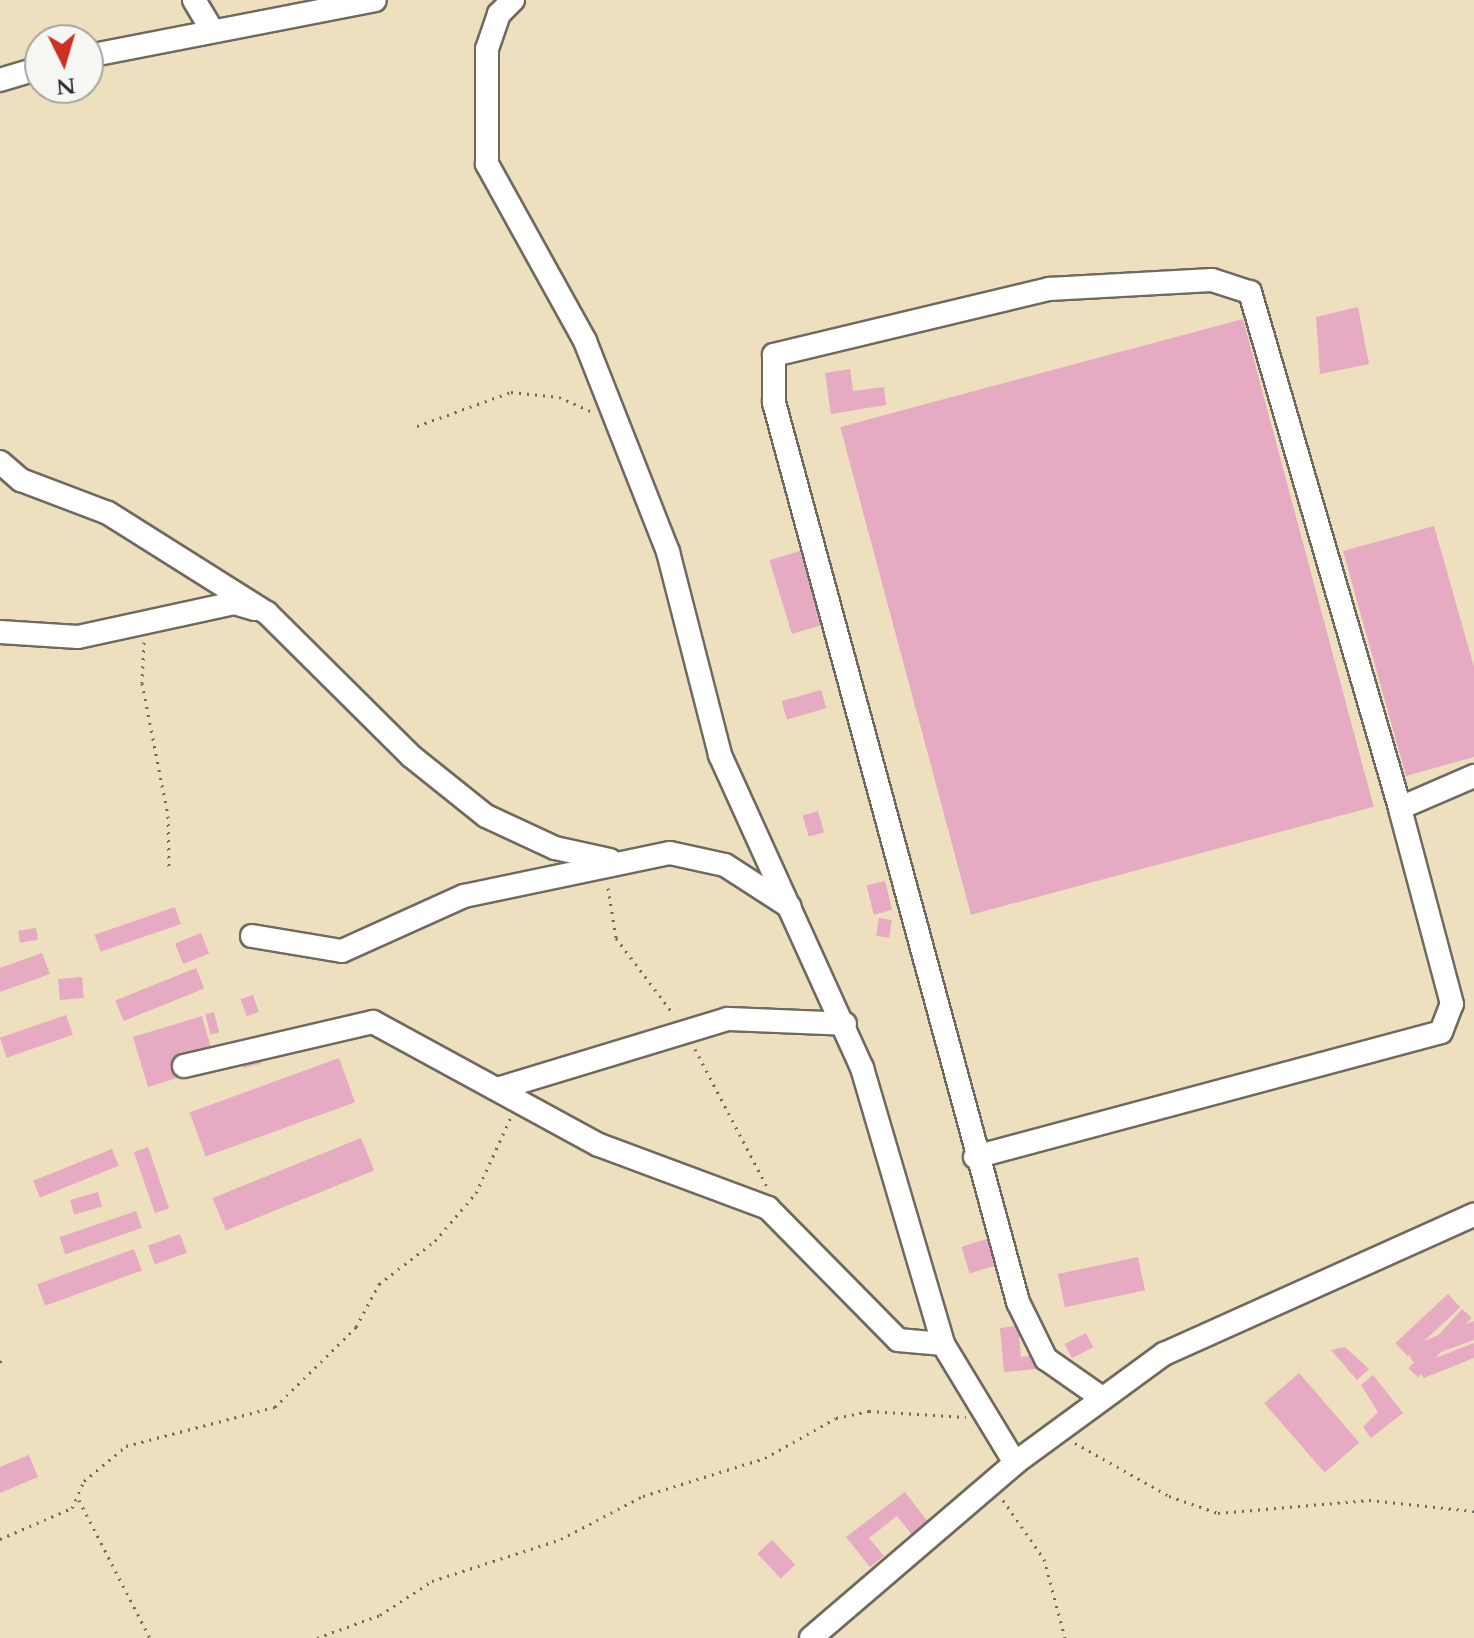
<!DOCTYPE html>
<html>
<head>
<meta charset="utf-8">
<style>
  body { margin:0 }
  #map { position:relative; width:1474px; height:1638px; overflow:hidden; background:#eedfbf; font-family:Cardo,serif }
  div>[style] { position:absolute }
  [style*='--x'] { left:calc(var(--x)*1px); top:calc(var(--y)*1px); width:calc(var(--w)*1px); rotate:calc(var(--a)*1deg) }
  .building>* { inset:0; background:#e6abc3; transform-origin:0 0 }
  .path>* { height:3px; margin-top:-1.5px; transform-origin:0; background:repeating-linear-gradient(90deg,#6f6a5f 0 2px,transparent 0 8px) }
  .roads { filter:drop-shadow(2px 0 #6f6a5f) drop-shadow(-2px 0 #6f6a5f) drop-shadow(0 2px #6f6a5f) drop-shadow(0 -2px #6f6a5f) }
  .minor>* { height:22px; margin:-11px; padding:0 11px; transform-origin:11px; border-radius:11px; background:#fff }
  span { translate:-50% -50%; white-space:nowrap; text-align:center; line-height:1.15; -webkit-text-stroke:7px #f6f6f2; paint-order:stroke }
  .north { position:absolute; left:24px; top:24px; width:80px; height:80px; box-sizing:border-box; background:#f6f6f2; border:2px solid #a5a5a2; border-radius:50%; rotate:175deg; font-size:22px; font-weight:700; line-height:32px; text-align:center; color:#2b2b2b }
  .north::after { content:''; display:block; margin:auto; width:28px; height:36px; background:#c8321e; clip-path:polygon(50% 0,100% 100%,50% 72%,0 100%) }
</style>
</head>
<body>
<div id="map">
  <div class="building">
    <i style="clip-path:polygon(1358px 307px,1369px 364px,1320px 374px,1316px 317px)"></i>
    <i style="left:1243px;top:319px;width:505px;height:417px;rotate:75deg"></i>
    <i style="clip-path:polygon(850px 369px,853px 391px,884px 387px,886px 405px,831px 414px,825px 373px)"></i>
    <i style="clip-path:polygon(1434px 526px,1474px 667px,1474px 757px,1406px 776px,1343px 551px)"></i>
    <i style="left:800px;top:551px;width:77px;height:32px;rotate:73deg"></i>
    <i style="left:821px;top:690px;width:19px;height:41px;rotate:74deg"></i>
    <i style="left:818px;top:811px;width:22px;height:16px;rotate:74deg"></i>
    <i style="left:885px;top:881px;width:30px;height:19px;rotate:76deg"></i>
    <i style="left:175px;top:907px;width:18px;height:85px;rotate:71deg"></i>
    <i style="left:879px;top:918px;width:13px;height:18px;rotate:9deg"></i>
    <i style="left:36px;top:928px;width:12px;height:18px;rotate:81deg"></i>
    <i style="left:201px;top:933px;width:22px;height:28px;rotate:68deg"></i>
    <i style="clip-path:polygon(42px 953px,50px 974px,0 992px,0 968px)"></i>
    <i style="left:196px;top:968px;width:22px;height:87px;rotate:68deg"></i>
    <i style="left:82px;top:977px;width:21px;height:24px;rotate:85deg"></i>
    <i style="left:253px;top:995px;width:18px;height:13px;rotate:71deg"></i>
    <i style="left:214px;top:1012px;width:21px;height:9px;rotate:76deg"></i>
    <i style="left:66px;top:1015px;width:21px;height:70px;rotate:71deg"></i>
    <i style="clip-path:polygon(202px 1016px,212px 1051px,193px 1073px,148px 1087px,133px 1037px)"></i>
    <i style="left:258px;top:1052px;width:12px;height:18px;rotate:76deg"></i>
    <i style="left:339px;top:1058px;width:47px;height:159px;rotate:70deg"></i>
    <i style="left:361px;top:1138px;width:35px;height:160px;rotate:68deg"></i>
    <i style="left:148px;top:1147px;width:65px;height:15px;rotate:71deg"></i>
    <i style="left:112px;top:1149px;width:18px;height:85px;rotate:68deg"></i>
    <i style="left:98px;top:1192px;width:15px;height:29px;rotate:74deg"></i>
    <i style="left:136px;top:1211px;width:18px;height:81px;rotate:71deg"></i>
    <i style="left:180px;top:1234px;width:20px;height:34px;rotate:70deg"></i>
    <i style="left:993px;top:1237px;width:28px;height:33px;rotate:73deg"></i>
    <i style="left:134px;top:1249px;width:23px;height:103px;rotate:70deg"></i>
    <i style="left:1138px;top:1257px;width:34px;height:82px;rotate:78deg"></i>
    <i style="left:1448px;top:1294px;width:18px;height:72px;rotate:47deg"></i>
    <i style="left:1462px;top:1309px;width:13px;height:80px;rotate:42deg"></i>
    <i style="clip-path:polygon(1474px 1321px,1474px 1340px,1413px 1362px,1406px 1348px)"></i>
    <i style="clip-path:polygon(1018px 1326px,1021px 1357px,1035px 1355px,1036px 1369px,1004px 1372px,1000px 1328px)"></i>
    <i style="left:1086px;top:1333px;width:16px;height:24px;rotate:63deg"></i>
    <i style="clip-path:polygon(1474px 1343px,1474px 1358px,1424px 1378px,1415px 1366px)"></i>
    <i style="clip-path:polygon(1345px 1347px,1369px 1369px,1357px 1380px,1331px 1350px)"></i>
    <i style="left:1299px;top:1373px;width:92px;height:46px;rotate:49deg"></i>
    <i style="clip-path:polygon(1373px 1375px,1403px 1413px,1371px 1438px,1363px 1427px,1378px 1412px,1361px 1385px)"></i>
    <i style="clip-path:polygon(29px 1455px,38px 1477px,0 1493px,0 1467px)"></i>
    <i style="clip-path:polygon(905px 1492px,928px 1522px,912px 1535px,897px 1516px,869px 1538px,884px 1556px,870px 1567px,846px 1537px)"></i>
    <i style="left:772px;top:1540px;width:34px;height:20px;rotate:47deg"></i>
  </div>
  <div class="path">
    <i style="--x:417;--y:426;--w:100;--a:-19.9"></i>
    <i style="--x:511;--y:392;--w:48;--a:5.9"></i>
    <i style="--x:559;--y:397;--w:35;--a:24"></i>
    <i style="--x:144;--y:642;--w:41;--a:92.8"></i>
    <i style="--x:142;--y:683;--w:136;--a:78.9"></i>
    <i style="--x:168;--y:816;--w:53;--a:88.9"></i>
    <i style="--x:608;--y:888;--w:51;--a:80.9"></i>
    <i style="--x:616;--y:938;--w:96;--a:53"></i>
    <i style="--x:695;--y:1049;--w:156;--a:62.4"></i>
    <i style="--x:0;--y:1362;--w:4;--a:-27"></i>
    <i style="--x:1075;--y:1443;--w:108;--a:29.4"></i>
    <i style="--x:1169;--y:1496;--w:52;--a:19.1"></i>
    <i style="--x:1218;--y:1513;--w:152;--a:-4.9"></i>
    <i style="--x:1369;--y:1500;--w:106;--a:6"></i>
    <i style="--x:79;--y:1500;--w:155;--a:62.8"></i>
    <i style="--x:1003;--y:1500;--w:72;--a:55.2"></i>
    <i style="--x:1044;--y:1559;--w:82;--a:75.1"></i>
    <i style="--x:0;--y:1539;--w:78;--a:-23.3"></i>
    <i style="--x:72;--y:1508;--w:30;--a:-66"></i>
    <i style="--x:84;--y:1481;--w:55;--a:-39.8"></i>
    <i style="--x:126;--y:1446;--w:154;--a:-14.7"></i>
    <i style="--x:275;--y:1407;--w:114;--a:-44.6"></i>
    <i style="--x:356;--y:1327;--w:49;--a:-61.9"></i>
    <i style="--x:379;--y:1284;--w:71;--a:-37.5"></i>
    <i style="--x:435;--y:1241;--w:63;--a:-49.5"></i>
    <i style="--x:476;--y:1193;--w:84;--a:-65.3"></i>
    <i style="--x:317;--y:1638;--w:67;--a:-20.1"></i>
    <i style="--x:380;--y:1615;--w:62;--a:-33.2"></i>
    <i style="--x:432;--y:1581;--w:136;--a:-18"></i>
    <i style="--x:561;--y:1539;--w:93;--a:-27.7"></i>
    <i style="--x:643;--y:1496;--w:128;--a:-17.3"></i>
    <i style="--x:765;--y:1458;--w:81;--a:-29.4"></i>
    <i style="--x:836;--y:1418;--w:34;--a:-12"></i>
    <i style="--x:869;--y:1411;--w:97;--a:3.5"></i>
  </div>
  <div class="roads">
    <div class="minor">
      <i style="--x:194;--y:0;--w:33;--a:59"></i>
      <i style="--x:513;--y:0;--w:20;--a:135"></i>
      <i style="--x:499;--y:14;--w:37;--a:109"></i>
      <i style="--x:487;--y:49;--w:115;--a:90"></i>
      <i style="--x:487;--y:164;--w:202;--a:61"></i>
      <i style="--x:585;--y:341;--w:227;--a:68.5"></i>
      <i style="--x:668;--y:552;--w:210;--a:75.6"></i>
      <i style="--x:720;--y:755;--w:344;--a:65.6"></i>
      <i style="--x:862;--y:1068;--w:288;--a:73.6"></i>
      <i style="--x:943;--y:1344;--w:139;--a:58.8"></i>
      <i style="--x:88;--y:56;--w:292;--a:-11"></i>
      <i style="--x:0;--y:80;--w:42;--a:-16.7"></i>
      <i style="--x:0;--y:462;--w:28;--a:41"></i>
      <i style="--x:21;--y:480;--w:93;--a:20.8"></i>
      <i style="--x:108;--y:513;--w:188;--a:32.2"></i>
      <i style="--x:267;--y:613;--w:203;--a:44.8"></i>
      <i style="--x:411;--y:756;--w:96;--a:38.7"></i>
      <i style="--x:486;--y:816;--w:76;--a:24.9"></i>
      <i style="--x:555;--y:848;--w:56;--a:12.3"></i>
      <i style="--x:0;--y:632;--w:78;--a:3.7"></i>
      <i style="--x:78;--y:637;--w:160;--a:-12.3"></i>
      <i style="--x:234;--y:603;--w:22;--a:16"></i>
      <i style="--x:252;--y:936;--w:91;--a:9.5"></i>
      <i style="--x:342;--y:951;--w:134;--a:-24.3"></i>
      <i style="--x:464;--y:896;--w:210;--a:-11.8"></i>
      <i style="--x:670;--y:853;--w:56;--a:12.3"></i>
      <i style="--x:725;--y:865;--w:77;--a:32.9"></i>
      <i style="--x:184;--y:1066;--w:194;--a:-13.1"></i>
      <i style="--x:373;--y:1022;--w:257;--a:28.6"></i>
      <i style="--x:599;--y:1145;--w:180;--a:20.4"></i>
      <i style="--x:768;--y:1208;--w:185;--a:45.4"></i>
      <i style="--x:898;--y:1340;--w:45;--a:5.1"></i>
      <i style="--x:497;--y:1089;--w:241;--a:-16.9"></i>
      <i style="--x:728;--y:1019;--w:117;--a:2.4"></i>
      <i style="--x:975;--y:1157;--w:482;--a:-15"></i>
      <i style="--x:1441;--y:1032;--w:30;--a:-69"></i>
      <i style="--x:1452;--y:1004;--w:203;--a:-104.9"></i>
      <i style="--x:1400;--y:808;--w:81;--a:-23.4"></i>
      <i style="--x:1102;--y:1398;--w:68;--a:-145.1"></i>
      <i style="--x:1046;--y:1359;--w:64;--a:-116.2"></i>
      <i style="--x:1018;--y:1302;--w:932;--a:-105.18"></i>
      <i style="--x:774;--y:403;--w:48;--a:-90"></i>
      <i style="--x:774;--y:355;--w:283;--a:-13.5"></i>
      <i style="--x:1049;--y:289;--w:163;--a:-3.2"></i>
      <i style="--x:1212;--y:280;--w:40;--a:18"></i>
      <i style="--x:1250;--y:292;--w:537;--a:73.79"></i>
      <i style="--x:811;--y:1638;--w:269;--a:-40.6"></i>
      <i style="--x:1015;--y:1463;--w:185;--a:-36.2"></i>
      <i style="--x:1164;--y:1354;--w:340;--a:-24.2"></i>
    </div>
  </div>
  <div class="north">N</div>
</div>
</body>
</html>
